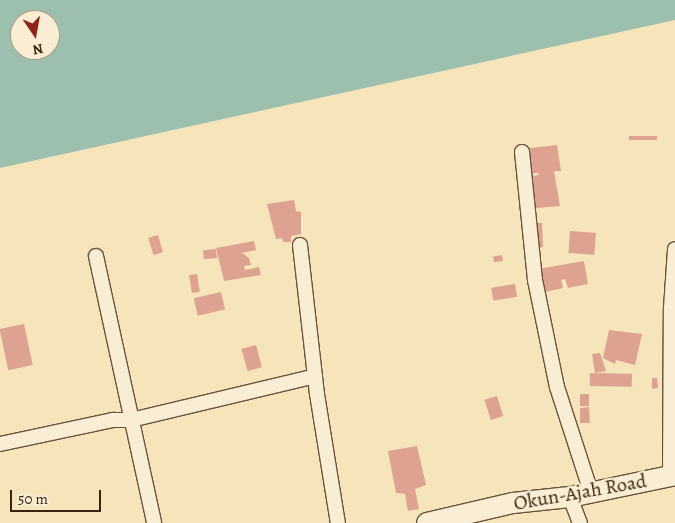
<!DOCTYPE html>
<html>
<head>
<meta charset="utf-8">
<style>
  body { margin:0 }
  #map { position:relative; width:675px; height:523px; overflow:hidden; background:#f6e4bb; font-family:Alegreya,serif }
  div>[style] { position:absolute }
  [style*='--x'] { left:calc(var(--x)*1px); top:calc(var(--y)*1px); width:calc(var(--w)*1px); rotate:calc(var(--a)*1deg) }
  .water>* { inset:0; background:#9dbfad }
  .building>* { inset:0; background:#dea390; transform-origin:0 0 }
  .roads { filter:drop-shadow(1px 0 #68543c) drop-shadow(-1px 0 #68543c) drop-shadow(0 1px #68543c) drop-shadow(0 -1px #68543c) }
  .street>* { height:14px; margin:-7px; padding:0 7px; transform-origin:7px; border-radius:7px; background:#f9edd3 }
  .secondary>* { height:20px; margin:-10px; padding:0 10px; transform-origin:10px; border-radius:10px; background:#f9edd3 }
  span { translate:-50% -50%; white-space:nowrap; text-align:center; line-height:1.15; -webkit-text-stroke:4.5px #f9edd3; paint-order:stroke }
  .street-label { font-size:20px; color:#392412 }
  .north { position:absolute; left:10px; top:10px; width:50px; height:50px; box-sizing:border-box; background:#f9edd3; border:1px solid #ac9d86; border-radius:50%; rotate:168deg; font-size:14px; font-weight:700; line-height:20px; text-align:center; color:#392412 }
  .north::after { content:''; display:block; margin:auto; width:18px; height:22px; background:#8f2418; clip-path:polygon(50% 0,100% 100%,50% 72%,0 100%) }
  .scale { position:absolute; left:10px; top:490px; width:91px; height:22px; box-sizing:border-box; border:2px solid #392412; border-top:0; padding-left:6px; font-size:15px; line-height:18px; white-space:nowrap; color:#392412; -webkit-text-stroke:4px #f9edd3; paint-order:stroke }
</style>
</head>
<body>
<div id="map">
  <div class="water">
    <i style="clip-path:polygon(evenodd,0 0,675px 0,675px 20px,0 168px,0 0,20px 20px,50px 20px,50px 50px,20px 50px,20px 20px)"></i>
  </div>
  <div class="building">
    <i style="left:657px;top:136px;width:4px;height:28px;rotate:90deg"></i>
    <i style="clip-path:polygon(557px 145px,561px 171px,554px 171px,560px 206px,527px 209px,526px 177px,539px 175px,538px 173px,526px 174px,523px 149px)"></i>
    <i style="clip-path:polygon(294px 200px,296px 211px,301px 212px,301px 234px,291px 236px,291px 242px,283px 242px,282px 238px,276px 239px,267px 204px)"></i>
    <i style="clip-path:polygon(532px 223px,542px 223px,543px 247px,539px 248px,534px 248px)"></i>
    <i style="left:570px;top:231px;width:26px;height:22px;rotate:4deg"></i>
    <i style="left:158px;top:235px;width:18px;height:10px;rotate:74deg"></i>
    <i style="clip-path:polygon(254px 241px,256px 250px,242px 253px,249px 258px,251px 265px,244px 266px,245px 270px,259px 267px,261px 275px,224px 281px,216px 248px)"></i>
    <i style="left:216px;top:249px;width:9px;height:13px;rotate:84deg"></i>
    <i style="left:502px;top:255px;width:6px;height:9px;rotate:81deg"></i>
    <i style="clip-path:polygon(584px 261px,588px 284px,568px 288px,565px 279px,561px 280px,563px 288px,545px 292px,538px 269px)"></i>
    <i style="left:197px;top:274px;width:18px;height:8px;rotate:81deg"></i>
    <i style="left:515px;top:284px;width:13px;height:24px;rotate:81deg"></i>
    <i style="left:221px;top:292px;width:18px;height:28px;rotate:77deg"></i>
    <i style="left:24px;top:324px;width:42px;height:25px;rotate:78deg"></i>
    <i style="clip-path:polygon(609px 330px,642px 334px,635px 365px,616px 360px,615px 364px,603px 358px)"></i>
    <i style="left:256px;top:345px;width:23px;height:15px;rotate:75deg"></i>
    <i style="clip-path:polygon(600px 353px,606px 371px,595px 373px,592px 354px)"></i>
    <i style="left:590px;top:373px;width:42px;height:13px;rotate:1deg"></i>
    <i style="clip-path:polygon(652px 378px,657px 378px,658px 388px,652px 389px)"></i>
    <i style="left:580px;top:394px;width:9px;height:12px"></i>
    <i style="left:497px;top:396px;width:21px;height:13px;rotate:73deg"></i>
    <i style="clip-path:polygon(589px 407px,590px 423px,580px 423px,580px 408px)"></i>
    <i style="clip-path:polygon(417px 446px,426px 485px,415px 489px,419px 509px,408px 511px,405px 494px,396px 493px,388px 451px)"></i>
  </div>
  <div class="roads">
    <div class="street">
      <i style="--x:522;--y:152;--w:129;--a:84.2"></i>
      <i style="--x:535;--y:280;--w:109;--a:78.4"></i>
      <i style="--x:557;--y:387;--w:110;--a:72.1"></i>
      <i style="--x:300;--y:245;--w:150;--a:83.5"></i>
      <i style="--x:317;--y:394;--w:131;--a:80.8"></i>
      <i style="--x:96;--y:256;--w:273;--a:77.7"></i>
      <i style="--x:0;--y:444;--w:116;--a:-12"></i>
      <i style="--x:113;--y:420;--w:18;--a:0"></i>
      <i style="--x:131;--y:420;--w:189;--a:-13.4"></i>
      <i style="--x:670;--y:476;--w:168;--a:-89.7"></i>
      <i style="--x:671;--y:308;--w:59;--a:-86.1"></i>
      <i style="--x:570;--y:497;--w:28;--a:69"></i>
    </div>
    <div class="secondary">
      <i style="--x:427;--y:523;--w:88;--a:-13.1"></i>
      <i style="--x:513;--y:503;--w:57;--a:-6"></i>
      <i style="--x:570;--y:497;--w:107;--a:-11.8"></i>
    </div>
  </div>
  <div class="street-label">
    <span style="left:580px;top:492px;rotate:-10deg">Okun-Ajah Road</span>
  </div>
  <div class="north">N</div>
  <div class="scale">50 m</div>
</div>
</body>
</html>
